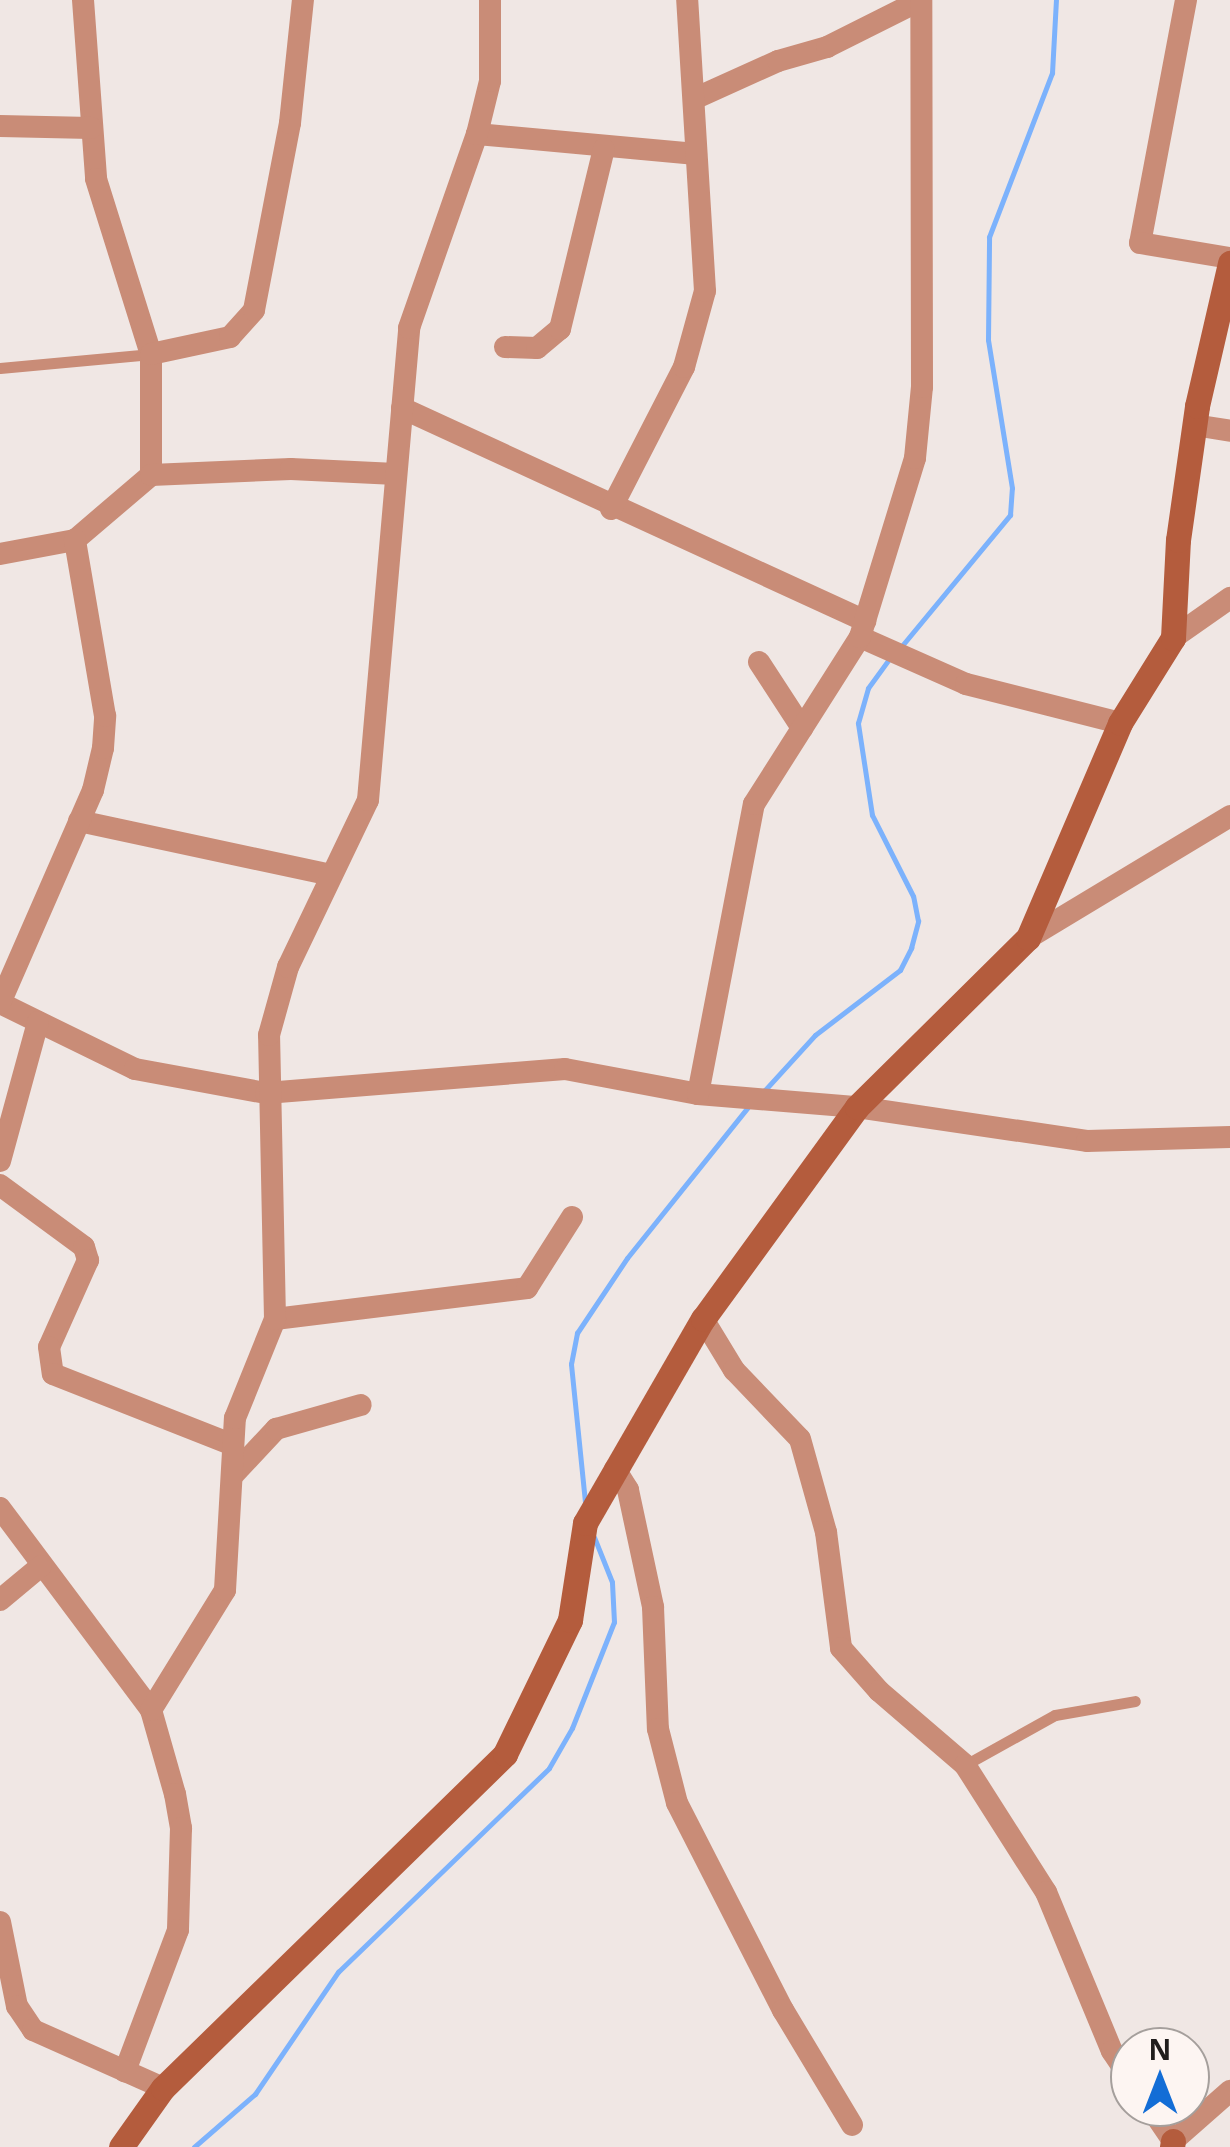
<!DOCTYPE html>
<html>
<head>
<meta charset="utf-8">
<style>
  body { margin:0 }
  #map { position:relative; width:1230px; height:2147px; overflow:hidden; background:#f0e7e4; font-family:"Open Sans",sans-serif }
  div>[style] { position:absolute }
  [style*='--x'] { left:calc(var(--x)*1px); top:calc(var(--y)*1px); width:calc(var(--w)*1px); rotate:calc(var(--a)*1deg) }
  .stream>* { height:5px; margin:-2.5px; padding:0 2.5px; transform-origin:2.5px; border-radius:2.5px; background:#7cb2fc }
  .lane>* { height:11px; margin:-5.5px; padding:0 5.5px; transform-origin:5.5px; border-radius:5.5px; background:#c98c77 }
  .street>* { height:22px; margin:-11px; padding:0 11px; transform-origin:11px; border-radius:11px; background:#c98c77 }
  .secondary>* { height:25px; margin:-12.5px; padding:0 12.5px; transform-origin:12.5px; border-radius:12.5px; background:#b45c3d }
  span { translate:-50% -50%; white-space:nowrap; text-align:center; line-height:1.15; -webkit-text-stroke:10px #fdf5f2; paint-order:stroke }
  .north { position:absolute; left:1110px; top:2027px; width:100px; height:100px; box-sizing:border-box; background:#fdf5f2; border:2px solid #a59f9c; border-radius:50%; rotate:0deg; font-size:28px; font-weight:700; line-height:40px; text-align:center; color:#201d1c }
  .north::after { content:''; display:block; margin:auto; width:35px; height:45px; background:#136dd6; clip-path:polygon(50% 0,100% 100%,50% 72%,0 100%) }
</style>
</head>
<body>
<div id="map">
  <div class="stream">
    <i style="--x:900;--y:648;--w:173;--a:-50.4"></i>
    <i style="--x:1010;--y:515;--w:27;--a:-86"></i>
    <i style="--x:1012;--y:488;--w:150;--a:-99.2"></i>
    <i style="--x:988;--y:340;--w:103;--a:-89.4"></i>
    <i style="--x:989;--y:237;--w:176;--a:-69"></i>
    <i style="--x:1052;--y:73;--w:73;--a:-86.9"></i>
    <i style="--x:763;--y:1092;--w:77;--a:-47.6"></i>
    <i style="--x:815;--y:1035;--w:107;--a:-37.4"></i>
    <i style="--x:900;--y:970;--w:25;--a:-63"></i>
    <i style="--x:911;--y:948;--w:28;--a:-75"></i>
    <i style="--x:918;--y:921;--w:25;--a:-101"></i>
    <i style="--x:913;--y:896;--w:91;--a:-116.8"></i>
    <i style="--x:872;--y:815;--w:93;--a:-98.7"></i>
    <i style="--x:858;--y:723;--w:36;--a:-74"></i>
    <i style="--x:868;--y:688;--w:36;--a:-54"></i>
    <i style="--x:585;--y:1502;--w:139;--a:-95.8"></i>
    <i style="--x:571;--y:1364;--w:32;--a:-79"></i>
    <i style="--x:577;--y:1333;--w:90;--a:-56.3"></i>
    <i style="--x:627;--y:1258;--w:193;--a:-51.3"></i>
    <i style="--x:194;--y:2147;--w:81;--a:-41"></i>
    <i style="--x:255;--y:2094;--w:148;--a:-55.8"></i>
    <i style="--x:338;--y:1972;--w:293;--a:-44"></i>
    <i style="--x:549;--y:1768;--w:46;--a:-60.1"></i>
    <i style="--x:572;--y:1728;--w:114;--a:-68.4"></i>
    <i style="--x:614;--y:1622;--w:40;--a:-92.9"></i>
    <i style="--x:612;--y:1582;--w:48;--a:-111.8"></i>
  </div>
  <div class="lane">
    <i style="--x:0;--y:368;--w:152;--a:-5.3"></i>
    <i style="--x:965;--y:1765;--w:103;--a:-29.1"></i>
    <i style="--x:1055;--y:1715;--w:81;--a:-9.9"></i>
  </div>
  <div class="street">
    <i style="--x:83;--y:0;--w:179;--a:85.8"></i>
    <i style="--x:96;--y:179;--w:183;--a:72.6"></i>
    <i style="--x:151;--y:354;--w:121;--a:90"></i>
    <i style="--x:1186;--y:0;--w:247;--a:100.7"></i>
    <i style="--x:1140;--y:243;--w:91;--a:9.5"></i>
    <i style="--x:696;--y:98;--w:90;--a:-24.3"></i>
    <i style="--x:778;--y:61;--w:51;--a:-15.9"></i>
    <i style="--x:827;--y:47;--w:105;--a:-26.6"></i>
    <i style="--x:0;--y:126;--w:91;--a:1.3"></i>
    <i style="--x:477;--y:134;--w:220;--a:5.2"></i>
    <i style="--x:505;--y:347;--w:32;--a:2"></i>
    <i style="--x:537;--y:348;--w:30;--a:-40"></i>
    <i style="--x:560;--y:329;--w:185;--a:-76.3"></i>
    <i style="--x:151;--y:354;--w:81;--a:-12.1"></i>
    <i style="--x:230;--y:337;--w:36;--a:-48"></i>
    <i style="--x:254;--y:310;--w:190;--a:-79.1"></i>
    <i style="--x:290;--y:123;--w:124;--a:-84"></i>
    <i style="--x:402;--y:408;--w:510;--a:24.7"></i>
    <i style="--x:1194;--y:425;--w:36;--a:9"></i>
    <i style="--x:611;--y:509;--w:160;--a:-62.8"></i>
    <i style="--x:684;--y:367;--w:79;--a:-74.6"></i>
    <i style="--x:705;--y:291;--w:292;--a:-93.5"></i>
    <i style="--x:0;--y:554;--w:76;--a:-10.6"></i>
    <i style="--x:75;--y:540;--w:100;--a:-40.5"></i>
    <i style="--x:151;--y:475;--w:140;--a:-2.5"></i>
    <i style="--x:291;--y:469;--w:105;--a:2.7"></i>
    <i style="--x:860;--y:637;--w:116;--a:23.9"></i>
    <i style="--x:966;--y:684;--w:159;--a:14.2"></i>
    <i style="--x:1173;--y:638;--w:70;--a:-35.1"></i>
    <i style="--x:759;--y:662;--w:79;--a:56.9"></i>
    <i style="--x:79;--y:821;--w:258;--a:12.1"></i>
    <i style="--x:1028;--y:938;--w:236;--a:-31.1"></i>
    <i style="--x:0;--y:1003;--w:150;--a:26.1"></i>
    <i style="--x:135;--y:1069;--w:133;--a:10.4"></i>
    <i style="--x:266;--y:1093;--w:300;--a:-4.6"></i>
    <i style="--x:565;--y:1069;--w:135;--a:10.6"></i>
    <i style="--x:698;--y:1094;--w:160;--a:4.7"></i>
    <i style="--x:857;--y:1107;--w:232;--a:8.4"></i>
    <i style="--x:1087;--y:1141;--w:143;--a:-1.6"></i>
    <i style="--x:0;--y:1003;--w:232;--a:-66.4"></i>
    <i style="--x:93;--y:790;--w:43;--a:-76.6"></i>
    <i style="--x:103;--y:748;--w:32;--a:-86"></i>
    <i style="--x:105;--y:716;--w:179;--a:-99.7"></i>
    <i style="--x:698;--y:1094;--w:295;--a:-79.1"></i>
    <i style="--x:754;--y:804;--w:198;--a:-57.6"></i>
    <i style="--x:860;--y:637;--w:187;--a:-72.9"></i>
    <i style="--x:915;--y:458;--w:71;--a:-84.4"></i>
    <i style="--x:922;--y:387;--w:387;--a:-90.1"></i>
    <i style="--x:0;--y:1161;--w:144;--a:-74.7"></i>
    <i style="--x:0;--y:1185;--w:104;--a:36.4"></i>
    <i style="--x:84;--y:1247;--w:14;--a:73"></i>
    <i style="--x:88;--y:1260;--w:95;--a:114.1"></i>
    <i style="--x:49;--y:1347;--w:27;--a:82"></i>
    <i style="--x:53;--y:1374;--w:193;--a:21.5"></i>
    <i style="--x:275;--y:1319;--w:254;--a:-7"></i>
    <i style="--x:527;--y:1288;--w:84;--a:-57.6"></i>
    <i style="--x:703;--y:1319;--w:60;--a:58.7"></i>
    <i style="--x:734;--y:1370;--w:95;--a:46.3"></i>
    <i style="--x:800;--y:1439;--w:97;--a:74.4"></i>
    <i style="--x:826;--y:1532;--w:117;--a:82.6"></i>
    <i style="--x:841;--y:1648;--w:57;--a:48.5"></i>
    <i style="--x:879;--y:1691;--w:113;--a:40.7"></i>
    <i style="--x:965;--y:1765;--w:151;--a:57.5"></i>
    <i style="--x:1046;--y:1892;--w:172;--a:67.5"></i>
    <i style="--x:1112;--y:2051;--w:32;--a:56"></i>
    <i style="--x:615;--y:1469;--w:25;--a:58"></i>
    <i style="--x:628;--y:1490;--w:120;--a:77.9"></i>
    <i style="--x:653;--y:1607;--w:122;--a:87.7"></i>
    <i style="--x:658;--y:1729;--w:76;--a:75.6"></i>
    <i style="--x:677;--y:1803;--w:233;--a:62.9"></i>
    <i style="--x:783;--y:2010;--w:134;--a:59"></i>
    <i style="--x:234;--y:1474;--w:62;--a:-47"></i>
    <i style="--x:276;--y:1429;--w:88;--a:-15.8"></i>
    <i style="--x:0;--y:1508;--w:252;--a:53.2"></i>
    <i style="--x:151;--y:1710;--w:87;--a:74.1"></i>
    <i style="--x:175;--y:1794;--w:35;--a:80"></i>
    <i style="--x:181;--y:1828;--w:102;--a:91.7"></i>
    <i style="--x:178;--y:1930;--w:151;--a:110.6"></i>
    <i style="--x:0;--y:1600;--w:53;--a:-39.7"></i>
    <i style="--x:151;--y:1710;--w:141;--a:-58.3"></i>
    <i style="--x:225;--y:1590;--w:172;--a:-86.7"></i>
    <i style="--x:235;--y:1418;--w:107;--a:-68"></i>
    <i style="--x:275;--y:1319;--w:284;--a:-91.2"></i>
    <i style="--x:269;--y:1035;--w:71;--a:-74.4"></i>
    <i style="--x:288;--y:967;--w:185;--a:-64.4"></i>
    <i style="--x:368;--y:800;--w:474;--a:-85"></i>
    <i style="--x:409;--y:328;--w:206;--a:-70.7"></i>
    <i style="--x:477;--y:134;--w:55;--a:-76.2"></i>
    <i style="--x:490;--y:81;--w:81;--a:-90"></i>
    <i style="--x:0;--y:1922;--w:86;--a:78.6"></i>
    <i style="--x:17;--y:2006;--w:29;--a:56"></i>
    <i style="--x:33;--y:2030;--w:142;--a:24"></i>
    <i style="--x:1150;--y:2107;--w:41;--a:55.9"></i>
    <i style="--x:1173;--y:2141;--w:76;--a:-41.3"></i>
  </div>
  <div class="secondary">
    <i style="--x:121;--y:2147;--w:72;--a:-54.6"></i>
    <i style="--x:163;--y:2088;--w:478;--a:-44.3"></i>
    <i style="--x:505;--y:1754;--w:149;--a:-64.1"></i>
    <i style="--x:570;--y:1620;--w:98;--a:-81.2"></i>
    <i style="--x:585;--y:1523;--w:236;--a:-60"></i>
    <i style="--x:703;--y:1319;--w:262;--a:-54"></i>
    <i style="--x:857;--y:1107;--w:240;--a:-44.7"></i>
    <i style="--x:1028;--y:938;--w:234;--a:-66.8"></i>
    <i style="--x:1120;--y:723;--w:100;--a:-58.1"></i>
    <i style="--x:1173;--y:638;--w:98;--a:-87.1"></i>
    <i style="--x:1178;--y:540;--w:135;--a:-81.9"></i>
    <i style="--x:1197;--y:406;--w:147;--a:-77"></i>
    <i style="--x:1172;--y:2147;--w:6;--a:-81"></i>
  </div>
  <div class="north">N</div>
</div>
</body>
</html>
